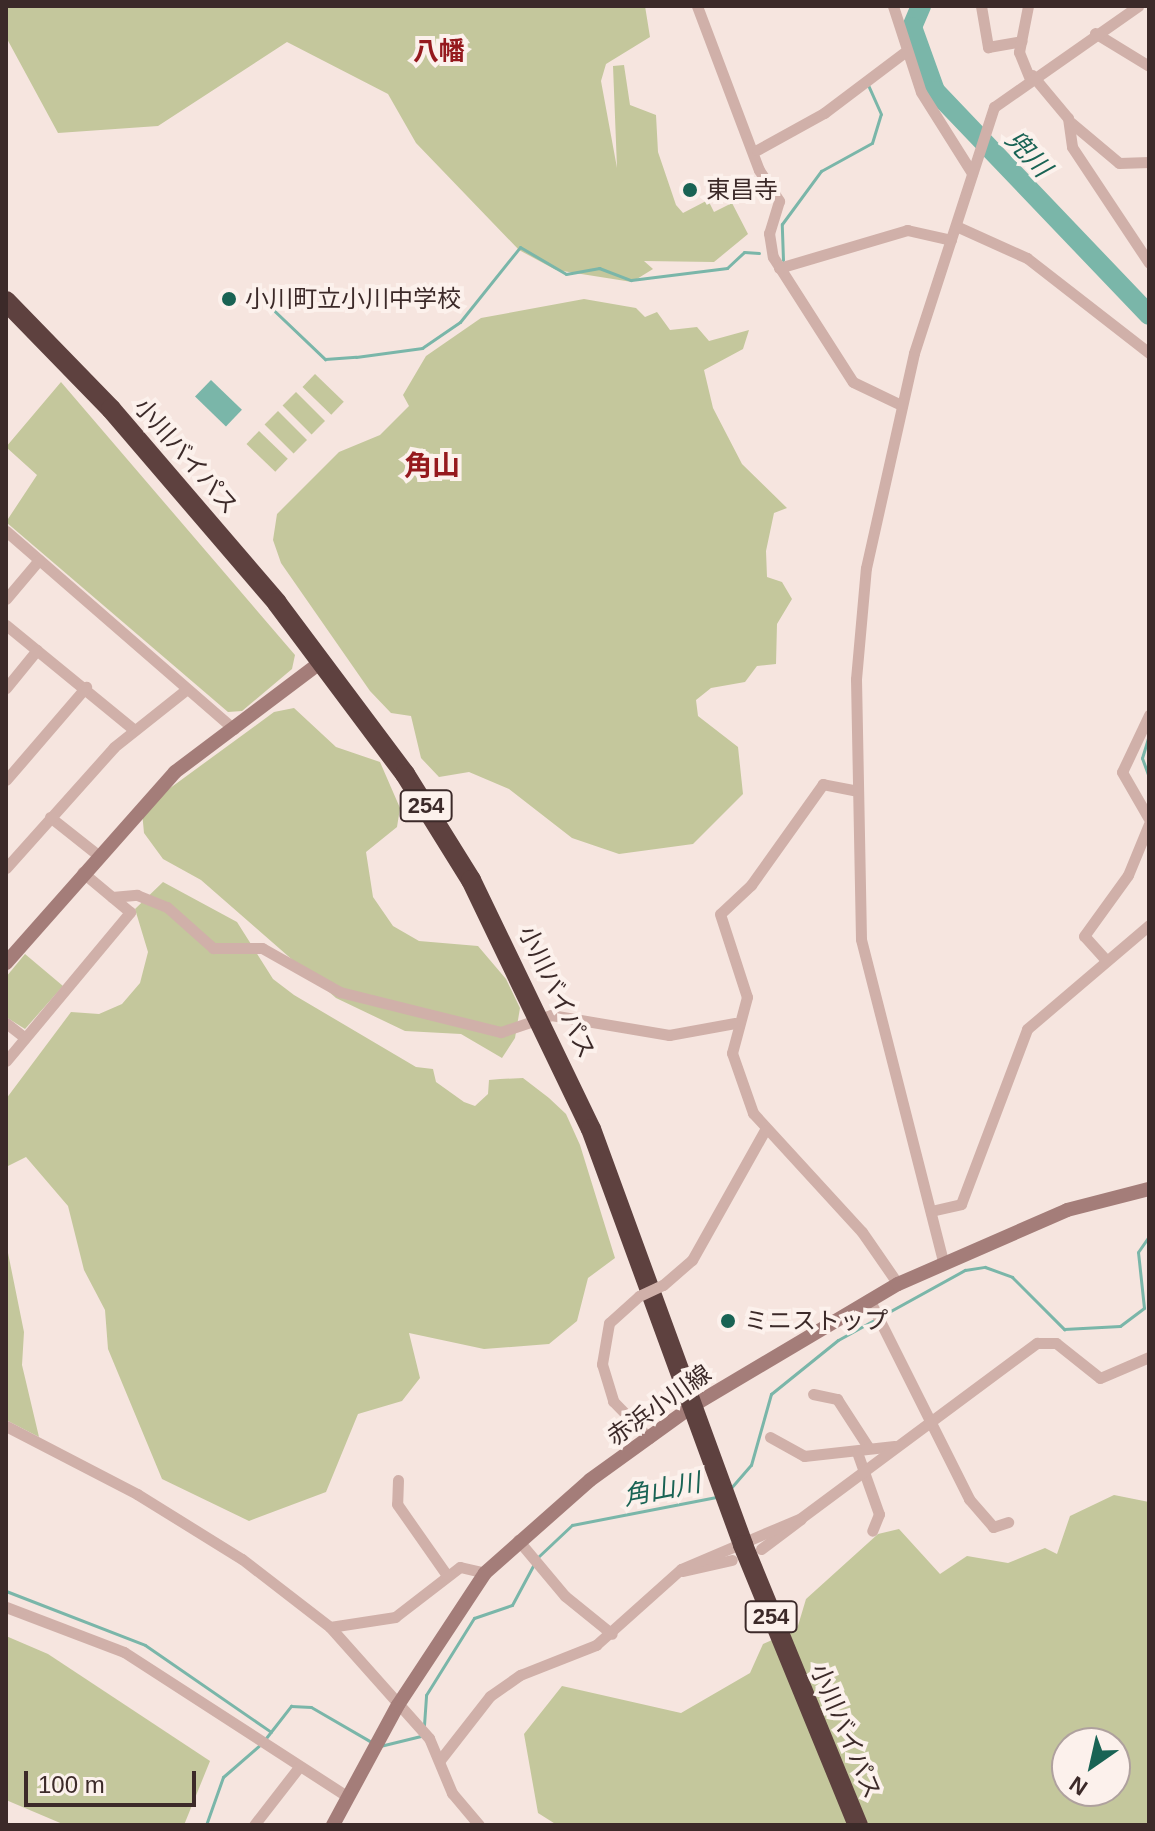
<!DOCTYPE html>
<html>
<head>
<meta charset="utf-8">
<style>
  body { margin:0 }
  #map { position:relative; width:1155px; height:1831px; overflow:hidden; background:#f6e5df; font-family:Arial,"Noto Sans JP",sans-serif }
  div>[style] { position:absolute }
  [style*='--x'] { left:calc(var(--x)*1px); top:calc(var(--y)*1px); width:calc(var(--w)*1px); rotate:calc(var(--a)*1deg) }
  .green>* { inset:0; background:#c4c79c; transform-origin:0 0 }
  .water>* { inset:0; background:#7ab6a9; transform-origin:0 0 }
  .stream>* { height:3px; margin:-1.5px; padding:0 1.5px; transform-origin:1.5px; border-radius:1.5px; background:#7ab6a9 }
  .river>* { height:20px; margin:-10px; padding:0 10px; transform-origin:10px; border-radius:10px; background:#7ab6a9 }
  .street>* { height:11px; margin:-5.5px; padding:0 5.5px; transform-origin:5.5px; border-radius:5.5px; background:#d0b0a9 }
  .secondary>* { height:14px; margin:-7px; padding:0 7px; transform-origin:7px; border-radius:7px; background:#a47d79 }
  .highway>* { height:20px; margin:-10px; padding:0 10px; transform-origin:10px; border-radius:10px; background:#5e413f }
  .street-bridge>* { height:11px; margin:-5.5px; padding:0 5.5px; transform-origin:5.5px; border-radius:5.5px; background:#d0b0a9 }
  .dots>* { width:22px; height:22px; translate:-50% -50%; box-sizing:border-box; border:4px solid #fcf1ec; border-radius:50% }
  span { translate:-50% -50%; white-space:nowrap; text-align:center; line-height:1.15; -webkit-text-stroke:8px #fcf1ec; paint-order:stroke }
  .shield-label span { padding:2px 6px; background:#fcf1ec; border:2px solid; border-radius:6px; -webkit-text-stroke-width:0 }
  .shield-label { font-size:22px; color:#3c2a29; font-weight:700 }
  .poi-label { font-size:24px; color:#3c2a29 }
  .left { translate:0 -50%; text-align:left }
  .street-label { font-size:24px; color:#3c2a29 }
  .neighbourhood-label { font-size:26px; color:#95191d; font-weight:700 }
  .water-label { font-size:26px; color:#196354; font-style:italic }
  .quarter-label { font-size:28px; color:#95191d; font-weight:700 }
  .frame { position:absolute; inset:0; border:8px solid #3c2a29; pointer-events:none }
  .north { position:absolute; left:1051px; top:1727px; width:80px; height:80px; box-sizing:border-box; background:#fcf1ec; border:2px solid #afa19e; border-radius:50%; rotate:214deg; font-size:22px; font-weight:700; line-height:32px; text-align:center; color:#3c2a29 }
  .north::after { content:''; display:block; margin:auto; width:28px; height:36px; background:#196354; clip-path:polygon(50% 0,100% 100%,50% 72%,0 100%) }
  .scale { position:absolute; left:24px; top:1771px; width:172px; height:36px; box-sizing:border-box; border:4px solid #3c2a29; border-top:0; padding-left:10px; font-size:24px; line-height:28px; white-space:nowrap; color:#3c2a29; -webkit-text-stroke:6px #fcf1ec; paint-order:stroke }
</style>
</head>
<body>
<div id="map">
  <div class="green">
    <i style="clip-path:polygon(6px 6px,645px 6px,650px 37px,606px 64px,601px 81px,617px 168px,613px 66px,624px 65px,630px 105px,656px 115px,658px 152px,676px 205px,683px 213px,708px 200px,714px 212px,732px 203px,748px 234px,714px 262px,644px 261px,653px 269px,632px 282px,556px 270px,519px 250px,416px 143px,388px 94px,287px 42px,158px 126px,58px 133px,6px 37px)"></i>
    <i style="clip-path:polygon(584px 299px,636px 308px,645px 317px,657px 312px,670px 330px,697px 327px,709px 341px,749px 330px,743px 349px,704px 370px,713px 408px,742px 464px,787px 508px,774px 513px,766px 551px,767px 577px,782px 582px,792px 599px,777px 624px,776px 664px,757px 666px,745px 682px,711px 688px,696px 700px,698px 716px,738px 747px,743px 794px,693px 844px,619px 854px,572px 838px,509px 789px,469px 772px,439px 777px,421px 758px,411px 716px,391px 713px,370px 691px,281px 563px,273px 540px,277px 514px,339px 452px,380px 435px,409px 406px,403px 395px,426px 356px,481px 318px)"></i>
    <i style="left:315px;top:374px;width:40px;height:18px;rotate:44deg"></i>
    <i style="clip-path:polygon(61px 382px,295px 655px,292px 669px,242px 711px,228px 712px,6px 522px,37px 475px,6px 447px)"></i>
    <i style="left:296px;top:392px;width:41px;height:19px;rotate:45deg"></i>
    <i style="left:278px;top:411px;width:41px;height:19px;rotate:45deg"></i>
    <i style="left:259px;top:431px;width:40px;height:18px;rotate:44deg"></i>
    <i style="clip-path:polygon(294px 708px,336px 747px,380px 762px,400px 808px,397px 827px,366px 852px,373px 897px,393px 926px,419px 941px,478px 946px,506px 979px,520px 1008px,515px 1038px,502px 1058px,461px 1034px,405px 1031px,336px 998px,201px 880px,163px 859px,144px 833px,142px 812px,162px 794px,274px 712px)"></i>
    <i style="clip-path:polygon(163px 882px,237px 922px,273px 979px,294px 995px,416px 1067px,433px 1069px,436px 1082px,464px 1102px,475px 1106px,488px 1094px,489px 1080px,500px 1079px,523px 1078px,549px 1098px,566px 1114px,580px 1145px,615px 1258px,588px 1278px,577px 1321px,549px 1344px,484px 1349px,409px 1333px,420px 1378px,402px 1401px,358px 1414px,326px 1492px,249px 1521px,162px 1479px,108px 1349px,105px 1310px,84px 1270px,68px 1206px,26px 1157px,6px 1167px,6px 1099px,71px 1012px,99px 1014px,122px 1004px,140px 983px,148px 952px,135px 909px)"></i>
    <i style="clip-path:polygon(25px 954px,63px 986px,25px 1029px,6px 1017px,6px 977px)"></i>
    <i style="clip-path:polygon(6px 1243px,24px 1332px,22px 1365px,39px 1437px,6px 1420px)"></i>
    <i style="clip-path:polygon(evenodd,1114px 1495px,1149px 1502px,1149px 1825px,557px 1825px,538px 1813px,524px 1734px,562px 1686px,681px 1713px,750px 1673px,763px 1644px,797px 1629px,806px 1599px,878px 1534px,899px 1529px,940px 1574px,967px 1556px,1008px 1563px,1045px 1548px,1057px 1554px,1070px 1516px,1114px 1495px,1067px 1743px,1115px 1743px,1115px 1791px,1067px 1791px,1067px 1743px)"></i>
    <i style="clip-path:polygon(6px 1636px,48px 1654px,210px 1761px,184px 1825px,65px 1825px,6px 1800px)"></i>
  </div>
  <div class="water">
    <i style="left:211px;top:380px;width:43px;height:23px;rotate:44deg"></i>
  </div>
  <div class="stream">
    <i style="--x:783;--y:260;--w:36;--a:-92"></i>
    <i style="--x:782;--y:224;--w:66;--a:-53.7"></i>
    <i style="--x:821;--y:171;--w:58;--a:-28.8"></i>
    <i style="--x:872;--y:143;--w:30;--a:-73"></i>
    <i style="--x:881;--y:114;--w:32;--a:-114"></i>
    <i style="--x:263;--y:300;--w:86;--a:43.6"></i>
    <i style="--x:325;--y:359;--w:31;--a:-4"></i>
    <i style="--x:356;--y:357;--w:67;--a:-7.8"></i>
    <i style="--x:422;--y:348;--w:46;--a:-34.4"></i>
    <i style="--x:460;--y:322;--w:96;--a:-51.3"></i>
    <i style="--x:520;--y:247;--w:53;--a:30.4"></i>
    <i style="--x:566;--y:274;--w:34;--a:-10"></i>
    <i style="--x:599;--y:268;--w:34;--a:21"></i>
    <i style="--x:631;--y:280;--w:97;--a:-7.1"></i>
    <i style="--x:727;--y:268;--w:23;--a:-43"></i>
    <i style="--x:744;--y:252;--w:15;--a:4"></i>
    <i style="--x:1149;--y:735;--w:24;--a:107"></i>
    <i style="--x:1142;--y:758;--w:20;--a:70"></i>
    <i style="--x:1149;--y:1043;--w:4;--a:90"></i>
    <i style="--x:730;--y:1489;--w:32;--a:-49"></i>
    <i style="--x:751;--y:1465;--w:74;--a:-74.3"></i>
    <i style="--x:771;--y:1394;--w:86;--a:-38.9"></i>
    <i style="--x:838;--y:1340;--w:145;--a:-28.9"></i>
    <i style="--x:965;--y:1270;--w:20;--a:-9"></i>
    <i style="--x:985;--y:1267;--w:29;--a:20"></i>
    <i style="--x:1012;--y:1277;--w:74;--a:45"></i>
    <i style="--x:1064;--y:1329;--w:56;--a:-3.1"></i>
    <i style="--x:1120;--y:1326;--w:30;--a:-37"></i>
    <i style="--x:1144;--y:1308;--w:56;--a:-96.1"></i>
    <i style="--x:1138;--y:1252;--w:19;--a:-55"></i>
    <i style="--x:538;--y:1557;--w:47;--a:-43.3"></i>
    <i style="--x:572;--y:1525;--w:147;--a:-11"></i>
    <i style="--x:6;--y:1591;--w:149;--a:21.2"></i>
    <i style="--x:145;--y:1645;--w:153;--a:34.6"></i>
    <i style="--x:424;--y:1725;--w:30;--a:-86"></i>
    <i style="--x:426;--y:1695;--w:91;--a:-58.1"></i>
    <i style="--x:474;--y:1618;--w:40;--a:-18.9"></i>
    <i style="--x:512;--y:1605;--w:47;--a:-61.8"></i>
    <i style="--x:266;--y:1738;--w:41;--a:-52"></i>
    <i style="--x:291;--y:1706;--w:20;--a:3"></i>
    <i style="--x:311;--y:1707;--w:72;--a:30.1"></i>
    <i style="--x:380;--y:1746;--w:42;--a:-13.7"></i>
    <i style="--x:206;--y:1825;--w:51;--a:-70.5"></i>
    <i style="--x:223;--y:1777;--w:50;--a:-41"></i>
  </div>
  <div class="river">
    <i style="--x:921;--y:6;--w:23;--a:113"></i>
    <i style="--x:912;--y:27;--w:68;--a:70.2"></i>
    <i style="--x:935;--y:91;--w:310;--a:46.3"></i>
  </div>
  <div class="street">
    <i style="--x:697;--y:6;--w:175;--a:69.3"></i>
    <i style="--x:759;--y:170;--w:37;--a:57"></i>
    <i style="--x:779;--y:201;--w:34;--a:107"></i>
    <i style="--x:769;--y:233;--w:24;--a:81"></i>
    <i style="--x:773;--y:257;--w:148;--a:57.4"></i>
    <i style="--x:853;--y:382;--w:53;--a:25.6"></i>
    <i style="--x:893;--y:6;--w:90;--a:72"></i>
    <i style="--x:921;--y:92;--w:96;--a:57.8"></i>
    <i style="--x:981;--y:6;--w:42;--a:80.3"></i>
    <i style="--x:988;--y:47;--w:34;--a:-10"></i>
    <i style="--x:1028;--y:6;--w:47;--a:101.1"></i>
    <i style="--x:1019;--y:52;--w:27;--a:68"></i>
    <i style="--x:1095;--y:33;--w:63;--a:31.4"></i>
    <i style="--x:1032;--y:75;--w:56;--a:50.1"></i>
    <i style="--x:1068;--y:118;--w:29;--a:82"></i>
    <i style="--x:1072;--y:147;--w:139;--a:56.4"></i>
    <i style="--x:1069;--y:121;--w:65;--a:40"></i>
    <i style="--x:1119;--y:163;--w:30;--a:-2"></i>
    <i style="--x:757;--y:150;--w:77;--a:-28.9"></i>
    <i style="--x:824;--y:113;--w:101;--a:-37"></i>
    <i style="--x:956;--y:226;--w:78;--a:24.3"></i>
    <i style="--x:1027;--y:258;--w:155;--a:37.9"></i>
    <i style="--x:779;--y:268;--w:134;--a:-16.5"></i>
    <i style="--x:907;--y:230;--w:45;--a:12.8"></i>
    <i style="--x:6;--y:531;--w:302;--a:41"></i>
    <i style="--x:6;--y:599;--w:51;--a:-49.8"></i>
    <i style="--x:6;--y:625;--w:164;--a:39.3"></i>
    <i style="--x:6;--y:688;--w:49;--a:-50.8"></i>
    <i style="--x:1149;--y:715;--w:63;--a:115.3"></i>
    <i style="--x:1122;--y:772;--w:54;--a:60.1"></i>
    <i style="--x:6;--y:780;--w:123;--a:-49.3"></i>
    <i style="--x:858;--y:791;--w:36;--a:-169"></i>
    <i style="--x:823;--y:784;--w:124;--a:125.5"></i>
    <i style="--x:751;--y:885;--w:42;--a:136.9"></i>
    <i style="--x:720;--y:914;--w:87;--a:72"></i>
    <i style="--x:747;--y:997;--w:58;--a:105"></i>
    <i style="--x:732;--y:1053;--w:64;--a:70.7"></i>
    <i style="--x:753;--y:1113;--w:161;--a:47.5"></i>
    <i style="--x:862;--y:1232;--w:63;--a:55.3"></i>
    <i style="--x:50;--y:817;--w:61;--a:38.4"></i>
    <i style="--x:6;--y:868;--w:162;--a:-48.2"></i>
    <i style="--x:114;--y:747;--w:93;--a:-38.5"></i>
    <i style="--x:112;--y:897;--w:25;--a:-5"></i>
    <i style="--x:137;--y:895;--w:32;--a:22"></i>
    <i style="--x:167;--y:907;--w:62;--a:41.7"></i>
    <i style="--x:213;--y:948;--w:49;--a:0"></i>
    <i style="--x:262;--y:948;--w:90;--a:29.4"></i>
    <i style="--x:340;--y:992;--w:166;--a:14"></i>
    <i style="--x:501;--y:1032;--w:53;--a:-18.8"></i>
    <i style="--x:551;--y:1015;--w:120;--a:9.6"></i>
    <i style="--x:669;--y:1035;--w:67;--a:-10.3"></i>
    <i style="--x:1105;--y:959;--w:31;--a:-132"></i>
    <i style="--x:1084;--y:936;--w:75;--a:-54.2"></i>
    <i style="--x:1128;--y:875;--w:55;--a:-67.6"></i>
    <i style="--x:6;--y:1023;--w:24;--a:38"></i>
    <i style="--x:6;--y:1061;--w:194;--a:-50.2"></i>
    <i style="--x:130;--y:912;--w:62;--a:-140.2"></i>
    <i style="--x:931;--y:1211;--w:31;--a:-13"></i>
    <i style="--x:961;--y:1204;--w:187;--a:-69.3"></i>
    <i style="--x:1027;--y:1029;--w:160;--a:-40.4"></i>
    <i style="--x:943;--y:1261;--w:332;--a:-104.3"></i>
    <i style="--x:861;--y:939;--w:260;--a:-91.1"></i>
    <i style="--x:856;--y:679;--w:111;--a:-84.9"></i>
    <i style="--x:866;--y:568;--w:220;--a:-77.4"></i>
    <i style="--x:914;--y:353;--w:259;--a:-72"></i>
    <i style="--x:994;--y:107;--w:176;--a:-35"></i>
    <i style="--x:663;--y:1285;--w:38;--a:-41"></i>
    <i style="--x:692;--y:1260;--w:149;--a:-60.7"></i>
    <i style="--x:639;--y:1296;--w:40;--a:138"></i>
    <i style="--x:609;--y:1323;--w:42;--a:99.7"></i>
    <i style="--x:602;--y:1364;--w:39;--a:73"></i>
    <i style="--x:613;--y:1401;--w:52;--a:45.8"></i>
    <i style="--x:869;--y:1299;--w:224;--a:63.4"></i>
    <i style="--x:969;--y:1499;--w:37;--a:49"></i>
    <i style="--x:993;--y:1527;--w:16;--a:-18"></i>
    <i style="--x:813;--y:1394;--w:25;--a:12"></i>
    <i style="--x:837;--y:1399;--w:57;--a:57.1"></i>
    <i style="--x:6;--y:1426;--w:148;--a:27.4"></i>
    <i style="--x:137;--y:1494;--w:123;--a:31.8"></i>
    <i style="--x:242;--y:1559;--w:111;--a:37.7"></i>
    <i style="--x:330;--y:1627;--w:66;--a:-8.7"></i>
    <i style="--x:395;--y:1617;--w:82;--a:-37.6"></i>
    <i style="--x:460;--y:1567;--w:26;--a:13"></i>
    <i style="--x:770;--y:1437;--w:39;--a:29"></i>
    <i style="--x:804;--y:1456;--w:91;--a:-6.3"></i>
    <i style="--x:857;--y:1452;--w:66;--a:70.5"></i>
    <i style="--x:879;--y:1514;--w:18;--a:112"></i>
    <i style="--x:398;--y:1480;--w:24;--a:92"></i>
    <i style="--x:397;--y:1504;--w:85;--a:55"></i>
    <i style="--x:518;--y:1540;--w:73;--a:50"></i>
    <i style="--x:565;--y:1596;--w:60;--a:39"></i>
    <i style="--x:761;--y:1549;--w:50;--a:-36.9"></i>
    <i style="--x:683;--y:1571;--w:50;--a:-12.7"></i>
    <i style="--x:6;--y:1607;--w:126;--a:20.9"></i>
    <i style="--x:124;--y:1652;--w:263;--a:32.9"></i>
    <i style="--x:330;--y:1627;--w:149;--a:48.3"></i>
    <i style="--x:429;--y:1738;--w:60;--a:67.3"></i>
    <i style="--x:452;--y:1793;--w:42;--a:49.8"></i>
    <i style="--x:440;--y:1760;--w:81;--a:-52"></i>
    <i style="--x:490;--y:1696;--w:37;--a:-35"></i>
    <i style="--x:520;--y:1675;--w:82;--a:-21.5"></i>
    <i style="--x:596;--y:1645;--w:114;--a:-41.8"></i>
    <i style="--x:681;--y:1569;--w:130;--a:-23"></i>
    <i style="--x:801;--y:1518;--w:294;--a:-36.6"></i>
    <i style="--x:1037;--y:1343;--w:19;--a:0"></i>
    <i style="--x:1056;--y:1343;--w:56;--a:38.5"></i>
    <i style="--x:1100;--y:1378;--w:53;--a:-23.2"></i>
    <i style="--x:254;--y:1825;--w:73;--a:-52.2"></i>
  </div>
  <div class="secondary">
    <i style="--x:6;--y:963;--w:255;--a:-48.5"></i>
    <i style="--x:175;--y:772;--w:183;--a:-37"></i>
    <i style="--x:333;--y:1825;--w:136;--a:-61.6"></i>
    <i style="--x:398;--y:1705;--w:158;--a:-56.6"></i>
    <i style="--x:485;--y:1573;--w:140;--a:-41.5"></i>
    <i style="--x:590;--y:1480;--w:128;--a:-35.8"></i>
    <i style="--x:694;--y:1405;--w:237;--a:-30.7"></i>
    <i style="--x:898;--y:1284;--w:184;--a:-23.6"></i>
    <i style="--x:1067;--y:1210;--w:85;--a:-14.4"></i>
  </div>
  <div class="highway">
    <i style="--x:6;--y:301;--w:151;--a:45.8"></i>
    <i style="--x:111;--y:409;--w:255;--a:49.4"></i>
    <i style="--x:277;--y:603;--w:214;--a:53.2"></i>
    <i style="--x:405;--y:774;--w:125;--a:58.1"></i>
    <i style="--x:471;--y:880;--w:276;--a:64.3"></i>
    <i style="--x:591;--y:1129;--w:443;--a:69.9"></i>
    <i style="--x:743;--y:1545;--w:303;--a:67.7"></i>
  </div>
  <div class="street-bridge">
    <i style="--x:639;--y:1296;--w:26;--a:-25"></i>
  </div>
  <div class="dots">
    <i style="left:690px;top:190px;background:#196354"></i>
    <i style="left:229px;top:299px;background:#196354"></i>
    <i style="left:728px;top:1321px;background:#196354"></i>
  </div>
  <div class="shield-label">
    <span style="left:426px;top:806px">254</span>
    <span style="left:771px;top:1617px">254</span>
  </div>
  <div class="poi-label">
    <span class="left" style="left:706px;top:190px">東昌寺</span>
    <span class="left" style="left:245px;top:299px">小川町立小川中学校</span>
    <span class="left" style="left:744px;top:1321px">ミニストップ</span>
  </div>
  <div class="street-label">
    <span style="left:186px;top:456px;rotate:49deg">小川バイパス</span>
    <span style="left:557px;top:992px;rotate:64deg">小川バイパス</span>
    <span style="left:659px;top:1405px;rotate:-35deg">赤浜小川線</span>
    <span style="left:846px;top:1731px;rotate:67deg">小川バイパス</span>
  </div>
  <div class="neighbourhood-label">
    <span style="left:439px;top:52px">八幡</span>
  </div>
  <div class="water-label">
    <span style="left:1028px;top:154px;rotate:47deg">兜川</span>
    <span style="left:662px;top:1490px;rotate:-11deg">角山川</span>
  </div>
  <div class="quarter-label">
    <span style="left:432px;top:466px">角山</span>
  </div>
  <div class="frame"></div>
  <div class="north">N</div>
  <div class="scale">100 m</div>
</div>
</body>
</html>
